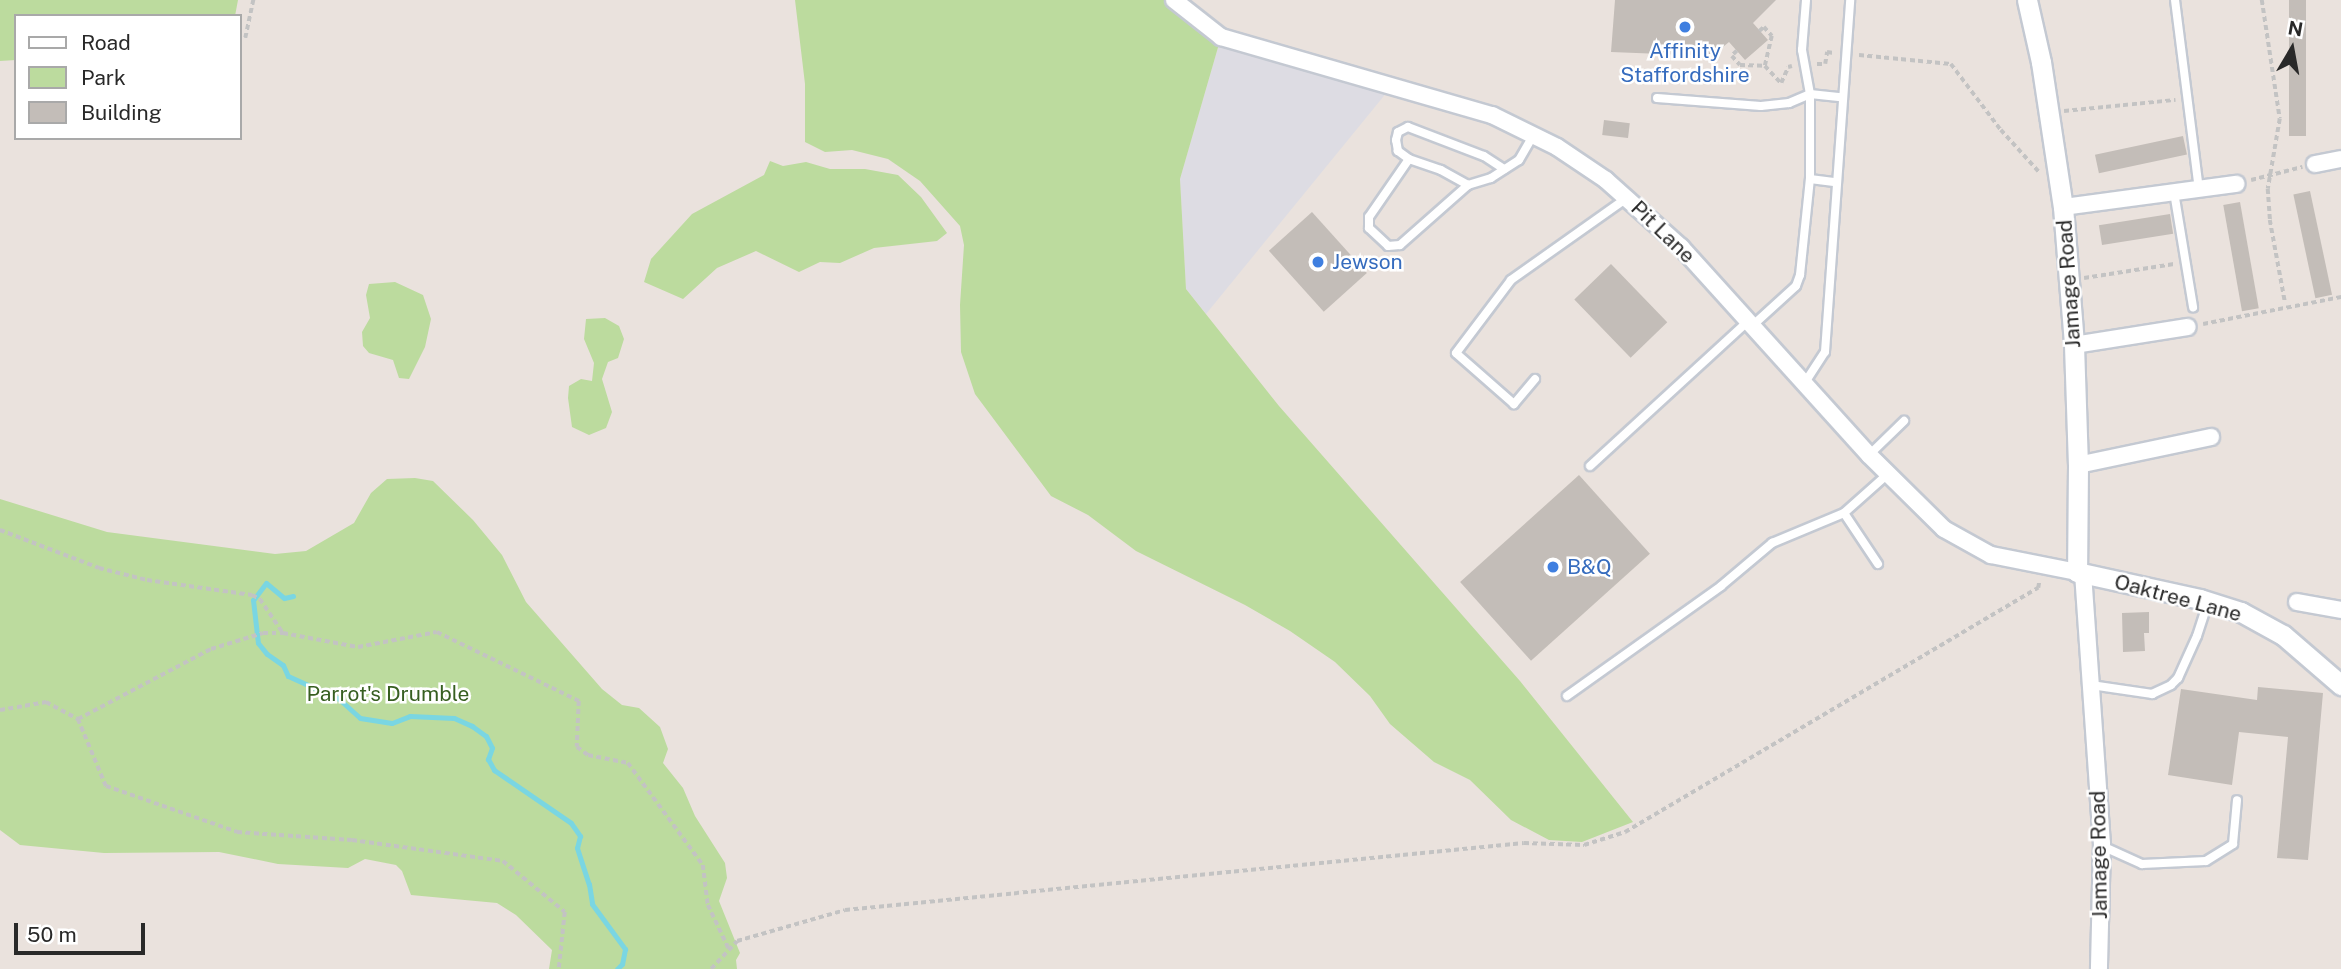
<!DOCTYPE html>
<html>
<head>
<meta charset="utf-8">
<style>
  body { margin:0 }
  #map { position:relative; width:2341px; height:969px; overflow:hidden; background:#eae2dd; font-family:"Public Sans",sans-serif }
  div>[style] { position:absolute }
  [style*='--x'] { left:calc(var(--x)*1px); top:calc(var(--y)*1px); width:calc(var(--w)*1px); rotate:calc(var(--a)*1deg) }
  .industrial>* { inset:0; background:#dddce3 }
  .green>* { inset:0; background:#bcdb9e }
  .stream>* { height:5px; margin:-2.5px; padding:0 2.5px; transform-origin:2.5px; border-radius:2.5px; background:#7ad6e2 }
  .building>* { inset:0; background:#c3bdb8; transform-origin:0 0 }
  .path>* { height:3.5px; margin-top:-1.75px; transform-origin:0; background:repeating-linear-gradient(90deg,#c3c3c3 0 5px,transparent 0 8.5px) }
  .roads { filter:drop-shadow(2px 0 #c4c9d2) drop-shadow(-2px 0 #c4c9d2) drop-shadow(0 2px #c4c9d2) drop-shadow(0 -2px #c4c9d2) }
  .service>* { height:8px; margin:-4px; padding:0 4px; transform-origin:4px; border-radius:4px; background:#fff }
  .minor>* { height:16px; margin:-8px; padding:0 8px; transform-origin:8px; border-radius:8px; background:#fff }
  .tertiary>* { height:19px; margin:-9.5px; padding:0 9.5px; transform-origin:9.5px; border-radius:9.5px; background:#fff }
  .dots>* { width:19px; height:19px; translate:-50% -50%; box-sizing:border-box; border:4px solid #fff; border-radius:50% }
  span { translate:-50% -50%; white-space:nowrap; text-align:center; line-height:1.15; -webkit-text-stroke:5px #fff; paint-order:stroke }
  .shop-label { font-size:21px; color:#366cbe }
  .left { translate:0 -50%; text-align:left }
  .street-label { font-size:21px; color:#292929 }
  .park-label { font-size:21px; color:#375f21 }
  .legend { position:absolute; left:14px; top:14px; width:228px; height:126px; box-sizing:border-box; background:#fff; border:2px solid #a9a9a9; margin:0; padding:9px 12px; list-style:none; font-size:21px; color:#292929 }
  .legend li { display:flex; align-items:center; gap:14px; height:35px }
  .legend b { width:35px; border:2px solid #a9a9a9 }
  .north { position:absolute; left:2257px; top:14px; width:70px; height:70px; -webkit-text-stroke:5px #fff; paint-order:stroke; rotate:10deg; font-size:19px; font-weight:700; line-height:28px; text-align:center; color:#292929 }
  .north::after { content:''; display:block; margin:auto; width:24px; height:32px; background:#292929; clip-path:polygon(50% 0,100% 100%,50% 72%,0 100%) }
  .scale { position:absolute; left:14px; top:923px; width:131px; height:32px; box-sizing:border-box; border:4px solid #292929; border-top:0; padding-left:9px; font-size:21px; line-height:24px; white-space:nowrap; color:#292929; -webkit-text-stroke:5px #fff; paint-order:stroke }
</style>
</head>
<body>
<div id="map">
  <div class="industrial">
    <i style="clip-path:polygon(1221px 37px,1392px 86px,1206px 314px,1186px 289px,1180px 179px)"></i>
  </div>
  <div class="green">
    <i style="clip-path:polygon(0 0,238px 0,235px 16px,16px 16px,16px 60px,0 61px)"></i>
    <i style="clip-path:polygon(795px 0,1174px 0,1221px 37px,1180px 179px,1186px 289px,1279px 406px,1520px 681px,1633px 822px,1582px 842px,1549px 840px,1511px 820px,1470px 780px,1434px 762px,1390px 724px,1370px 696px,1335px 662px,1290px 631px,1245px 605px,1136px 551px,1088px 515px,1051px 496px,975px 394px,961px 352px,960px 305px,964px 245px,960px 226px,920px 181px,888px 159px,852px 150px,825px 152px,805px 142px,805px 84px)"></i>
    <i style="clip-path:polygon(770px 161px,783px 166px,806px 162px,830px 169px,865px 169px,898px 175px,921px 197px,947px 233px,937px 241px,874px 248px,840px 263px,820px 262px,799px 272px,756px 251px,717px 268px,683px 299px,644px 282px,651px 259px,692px 214px,764px 175px)"></i>
    <i style="clip-path:polygon(395px 282px,423px 295px,431px 319px,425px 347px,409px 379px,399px 378px,393px 360px,369px 353px,363px 346px,362px 332px,370px 318px,366px 295px,369px 284px)"></i>
    <i style="clip-path:polygon(605px 318px,619px 326px,624px 339px,618px 358px,608px 362px,602px 379px,612px 412px,606px 428px,589px 435px,572px 427px,568px 398px,569px 386px,581px 379px,592px 381px,594px 363px,584px 339px,586px 319px)"></i>
    <i style="clip-path:polygon(415px 478px,433px 481px,473px 520px,502px 555px,526px 602px,602px 689px,622px 705px,639px 708px,660px 727px,668px 749px,663px 763px,683px 788px,695px 816px,725px 863px,727px 878px,719px 901px,740px 953px,736px 960px,737px 969px,549px 969px,552px 950px,516px 915px,497px 903px,411px 895px,402px 871px,396px 865px,365px 859px,348px 868px,278px 864px,219px 852px,104px 853px,20px 845px,0 830px,0 499px,107px 532px,275px 554px,306px 551px,354px 523px,371px 493px,387px 479px)"></i>
  </div>
  <div class="stream">
    <i style="--x:293;--y:596;--w:9;--a:167"></i>
    <i style="--x:284;--y:598;--w:23;--a:-140"></i>
    <i style="--x:266;--y:583;--w:21;--a:127"></i>
    <i style="--x:253;--y:600;--w:43;--a:83.4"></i>
    <i style="--x:258;--y:643;--w:14;--a:51"></i>
    <i style="--x:267;--y:654;--w:19;--a:35"></i>
    <i style="--x:283;--y:665;--w:12;--a:66"></i>
    <i style="--x:288;--y:676;--w:56;--a:24.3"></i>
    <i style="--x:339;--y:699;--w:28;--a:42"></i>
    <i style="--x:360;--y:718;--w:32;--a:9"></i>
    <i style="--x:392;--y:723;--w:19;--a:-21"></i>
    <i style="--x:410;--y:716;--w:44;--a:2.6"></i>
    <i style="--x:454;--y:718;--w:20;--a:24"></i>
    <i style="--x:472;--y:726;--w:17;--a:36"></i>
    <i style="--x:486;--y:736;--w:13;--a:63"></i>
    <i style="--x:492;--y:748;--w:12;--a:110"></i>
    <i style="--x:488;--y:759;--w:13;--a:61"></i>
    <i style="--x:494;--y:770;--w:93;--a:34.5"></i>
    <i style="--x:571;--y:823;--w:16;--a:55"></i>
    <i style="--x:580;--y:836;--w:12;--a:104"></i>
    <i style="--x:577;--y:848;--w:38;--a:72"></i>
    <i style="--x:589;--y:884;--w:20;--a:81"></i>
    <i style="--x:592;--y:904;--w:56;--a:53.7"></i>
    <i style="--x:625;--y:949;--w:15;--a:101"></i>
    <i style="--x:622;--y:964;--w:7;--a:135"></i>
  </div>
  <div class="building">
    <i style="clip-path:polygon(1615px 0,1776px 0,1753px 23px,1768px 40px,1745px 60px,1729px 42px,1712px 56px,1611px 52px)"></i>
    <i style="left:2289px;top:0;width:17px;height:136px"></i>
    <i style="left:1604px;top:120px;width:26px;height:15px;rotate:7deg"></i>
    <i style="left:2183px;top:136px;width:19px;height:90px;rotate:78deg"></i>
    <i style="left:2310px;top:191px;width:106px;height:17px;rotate:78deg"></i>
    <i style="left:2240px;top:202px;width:108px;height:17px;rotate:80deg"></i>
    <i style="left:1312px;top:212px;width:82px;height:58px;rotate:48deg"></i>
    <i style="left:2170px;top:214px;width:20px;height:72px;rotate:81deg"></i>
    <i style="left:1611px;top:264px;width:81px;height:51px;rotate:46deg"></i>
    <i style="left:1579px;top:475px;width:106px;height:160px;rotate:48deg"></i>
    <i style="clip-path:polygon(2149px 612px,2149px 633px,2144px 633px,2145px 651px,2123px 652px,2122px 613px)"></i>
    <i style="clip-path:polygon(2258px 687px,2323px 693px,2308px 860px,2277px 858px,2288px 737px,2239px 732px,2232px 785px,2168px 775px,2181px 689px,2257px 700px)"></i>
  </div>
  <div class="path">
    <i style="--x:2262;--y:0;--w:120;--a:81.4"></i>
    <i style="--x:2280;--y:119;--w:71;--a:99.7"></i>
    <i style="--x:2268;--y:189;--w:31;--a:86"></i>
    <i style="--x:2270;--y:220;--w:83;--a:79.6"></i>
    <i style="--x:1759;--y:31;--w:6;--a:-39"></i>
    <i style="--x:1764;--y:27;--w:12;--a:48"></i>
    <i style="--x:1772;--y:36;--w:31;--a:103"></i>
    <i style="--x:245;--y:38;--w:39;--a:-78"></i>
    <i style="--x:1737;--y:51;--w:7;--a:135"></i>
    <i style="--x:1732;--y:56;--w:12;--a:48"></i>
    <i style="--x:1740;--y:65;--w:25;--a:2"></i>
    <i style="--x:1765;--y:66;--w:23;--a:47"></i>
    <i style="--x:1781;--y:83;--w:17;--a:-66"></i>
    <i style="--x:1788;--y:67;--w:4;--a:-14"></i>
    <i style="--x:1859;--y:55;--w:92;--a:5.6"></i>
    <i style="--x:1951;--y:64;--w:83;--a:52.9"></i>
    <i style="--x:2001;--y:130;--w:58;--a:47.8"></i>
    <i style="--x:1817;--y:64;--w:8;--a:0"></i>
    <i style="--x:1825;--y:64;--w:12;--a:-81"></i>
    <i style="--x:1827;--y:52;--w:7;--a:8"></i>
    <i style="--x:2064;--y:111;--w:112;--a:-5.7"></i>
    <i style="--x:2251;--y:180;--w:53;--a:-14.3"></i>
    <i style="--x:2084;--y:278;--w:91;--a:-8.8"></i>
    <i style="--x:2203;--y:324;--w:141;--a:-11.1"></i>
    <i style="--x:0;--y:530;--w:106;--a:21"></i>
    <i style="--x:99;--y:568;--w:49;--a:14"></i>
    <i style="--x:147;--y:580;--w:106;--a:8.1"></i>
    <i style="--x:252;--y:595;--w:9;--a:27"></i>
    <i style="--x:260;--y:599;--w:41;--a:55.9"></i>
    <i style="--x:283;--y:633;--w:76;--a:10.6"></i>
    <i style="--x:358;--y:647;--w:80;--a:-10.8"></i>
    <i style="--x:437;--y:632;--w:158;--a:25.9"></i>
    <i style="--x:579;--y:701;--w:46;--a:92.5"></i>
    <i style="--x:577;--y:747;--w:14;--a:36"></i>
    <i style="--x:588;--y:755;--w:41;--a:11.3"></i>
    <i style="--x:628;--y:763;--w:127;--a:53.7"></i>
    <i style="--x:703;--y:865;--w:40;--a:82.9"></i>
    <i style="--x:708;--y:905;--w:49;--a:64.5"></i>
    <i style="--x:0;--y:710;--w:47;--a:-9.9"></i>
    <i style="--x:46;--y:702;--w:36;--a:28"></i>
    <i style="--x:78;--y:719;--w:150;--a:-27.8"></i>
    <i style="--x:211;--y:649;--w:54;--a:-17.1"></i>
    <i style="--x:263;--y:633;--w:20;--a:0"></i>
    <i style="--x:78;--y:719;--w:73;--a:67.3"></i>
    <i style="--x:106;--y:786;--w:139;--a:19.3"></i>
    <i style="--x:237;--y:832;--w:115;--a:4"></i>
    <i style="--x:352;--y:840;--w:152;--a:7.9"></i>
    <i style="--x:503;--y:861;--w:80;--a:39.4"></i>
    <i style="--x:565;--y:912;--w:57;--a:96"></i>
    <i style="--x:711;--y:969;--w:38;--a:-47"></i>
    <i style="--x:737;--y:941;--w:112;--a:-16"></i>
    <i style="--x:845;--y:910;--w:682;--a:-5.64"></i>
    <i style="--x:1524;--y:843;--w:60;--a:1.9"></i>
    <i style="--x:1584;--y:845;--w:43;--a:-17.6"></i>
    <i style="--x:1625;--y:832;--w:480;--a:-30.6"></i>
    <i style="--x:2038;--y:588;--w:6;--a:-81"></i>
  </div>
  <div class="roads">
    <div class="service">
      <i style="--x:2175;--y:0;--w:191;--a:82.8"></i>
      <i style="--x:1657;--y:98;--w:104;--a:4.4"></i>
      <i style="--x:1761;--y:106;--w:28;--a:-6"></i>
      <i style="--x:1789;--y:103;--w:23;--a:-23"></i>
      <i style="--x:1810;--y:94;--w:31;--a:6"></i>
      <i style="--x:1409;--y:159;--w:14;--a:-144"></i>
      <i style="--x:1398;--y:151;--w:11;--a:-100"></i>
      <i style="--x:1396;--y:140;--w:8;--a:-76"></i>
      <i style="--x:1398;--y:132;--w:11;--a:-27"></i>
      <i style="--x:1408;--y:127;--w:81;--a:20.9"></i>
      <i style="--x:1484;--y:156;--w:24;--a:33"></i>
      <i style="--x:1810;--y:179;--w:26;--a:7"></i>
      <i style="--x:1468;--y:185;--w:31;--a:-151"></i>
      <i style="--x:1441;--y:170;--w:34;--a:-161"></i>
      <i style="--x:1409;--y:159;--w:70;--a:124.6"></i>
      <i style="--x:1369;--y:217;--w:11;--a:90"></i>
      <i style="--x:1369;--y:228;--w:26;--a:43"></i>
      <i style="--x:1388;--y:246;--w:12;--a:-5"></i>
      <i style="--x:1400;--y:245;--w:91;--a:-41.4"></i>
      <i style="--x:1468;--y:185;--w:24;--a:-17"></i>
      <i style="--x:1491;--y:178;--w:33;--a:-33"></i>
      <i style="--x:1519;--y:160;--w:28;--a:-60"></i>
      <i style="--x:2174;--y:192;--w:117;--a:80.6"></i>
      <i style="--x:1752;--y:326;--w:59;--a:-42.3"></i>
      <i style="--x:1796;--y:286;--w:12;--a:-70"></i>
      <i style="--x:1800;--y:275;--w:97;--a:-84.1"></i>
      <i style="--x:1810;--y:179;--w:85;--a:-90"></i>
      <i style="--x:1810;--y:94;--w:45;--a:-100.3"></i>
      <i style="--x:1802;--y:50;--w:50;--a:-85.4"></i>
      <i style="--x:1535;--y:379;--w:33;--a:130"></i>
      <i style="--x:1514;--y:404;--w:77;--a:-138.7"></i>
      <i style="--x:1456;--y:353;--w:91;--a:-53"></i>
      <i style="--x:1511;--y:280;--w:142;--a:-35.3"></i>
      <i style="--x:1804;--y:384;--w:38;--a:-57"></i>
      <i style="--x:1825;--y:352;--w:353;--a:-85.9"></i>
      <i style="--x:1869;--y:455;--w:49;--a:-44.2"></i>
      <i style="--x:1590;--y:466;--w:214;--a:-42.5"></i>
      <i style="--x:1878;--y:564;--w:61;--a:-123.7"></i>
      <i style="--x:1844;--y:513;--w:59;--a:-41.6"></i>
      <i style="--x:2091;--y:685;--w:62;--a:8.4"></i>
      <i style="--x:2152;--y:694;--w:21;--a:-25"></i>
      <i style="--x:2171;--y:685;--w:10;--a:-45"></i>
      <i style="--x:2178;--y:678;--w:46;--a:-65.7"></i>
      <i style="--x:2197;--y:636;--w:36;--a:-72"></i>
      <i style="--x:1567;--y:696;--w:189;--a:-35.5"></i>
      <i style="--x:1721;--y:586;--w:67;--a:-40.1"></i>
      <i style="--x:1772;--y:543;--w:78;--a:-22.6"></i>
      <i style="--x:2102;--y:846;--w:44;--a:24.2"></i>
      <i style="--x:2142;--y:864;--w:64;--a:-2.7"></i>
      <i style="--x:2206;--y:861;--w:32;--a:-32"></i>
      <i style="--x:2233;--y:844;--w:44;--a:-84.8"></i>
    </div>
    <div class="minor">
      <i style="--x:1174;--y:0;--w:60;--a:38.2"></i>
      <i style="--x:1221;--y:37;--w:282;--a:16.1"></i>
      <i style="--x:1492;--y:115;--w:72;--a:26.2"></i>
      <i style="--x:1557;--y:147;--w:59;--a:34"></i>
      <i style="--x:1606;--y:180;--w:101;--a:41.8"></i>
      <i style="--x:1681;--y:247;--w:280;--a:47.9"></i>
      <i style="--x:1869;--y:455;--w:105;--a:44.6"></i>
      <i style="--x:1944;--y:529;--w:54;--a:29"></i>
      <i style="--x:1991;--y:555;--w:88;--a:11.2"></i>
      <i style="--x:2315;--y:164;--w:26;--a:-11"></i>
      <i style="--x:2063;--y:207;--w:175;--a:-7.6"></i>
      <i style="--x:2074;--y:345;--w:115;--a:-9"></i>
      <i style="--x:2078;--y:465;--w:136;--a:-11.9"></i>
      <i style="--x:2083;--y:573;--w:271;--a:86"></i>
      <i style="--x:2102;--y:843;--w:126;--a:91.4"></i>
      <i style="--x:2297;--y:602;--w:45;--a:10.3"></i>
    </div>
    <div class="tertiary">
      <i style="--x:2027;--y:0;--w:64;--a:77.3"></i>
      <i style="--x:2041;--y:62;--w:147;--a:81.4"></i>
      <i style="--x:2063;--y:207;--w:138;--a:85.4"></i>
      <i style="--x:2074;--y:345;--w:120;--a:88.1"></i>
      <i style="--x:2078;--y:465;--w:107;--a:90.5"></i>
      <i style="--x:2077;--y:572;--w:126;--a:12.4"></i>
      <i style="--x:2200;--y:599;--w:43;--a:17.6"></i>
      <i style="--x:2241;--y:612;--w:48;--a:28.7"></i>
      <i style="--x:2283;--y:635;--w:77;--a:40.8"></i>
    </div>
  </div>
  <div class="dots">
    <i style="left:1685px;top:27px;background:#3f7fe0"></i>
    <i style="left:1318px;top:262px;background:#3f7fe0"></i>
    <i style="left:1553px;top:567px;background:#3f7fe0"></i>
  </div>
  <div class="shop-label">
    <span style="left:1685px;top:63px">Affinity<br>Staffordshire</span>
    <span class="left" style="left:1332px;top:262px">Jewson</span>
    <span class="left" style="left:1567px;top:567px">B&amp;Q</span>
  </div>
  <div class="street-label">
    <span style="left:1663px;top:232px;rotate:44deg">Pit Lane</span>
    <span style="left:2069px;top:284px;rotate:-94deg">Jamage Road</span>
    <span style="left:2178px;top:598px;rotate:15deg">Oaktree Lane</span>
    <span style="left:2099px;top:855px;rotate:-91deg">Jamage Road</span>
  </div>
  <div class="park-label">
    <span style="left:388px;top:694px">Parrot's Drumble</span>
  </div>
  <ul class="legend">
  <li><b style="height:9px;background:#fff"></b>Road</li>
  <li><b style="height:19px;background:#bcdb9e"></b>Park</li>
  <li><b style="height:19px;background:#c3bdb8"></b>Building</li>
  </ul>
  <div class="north">N</div>
  <div class="scale">50 m</div>
</div>
</body>
</html>
